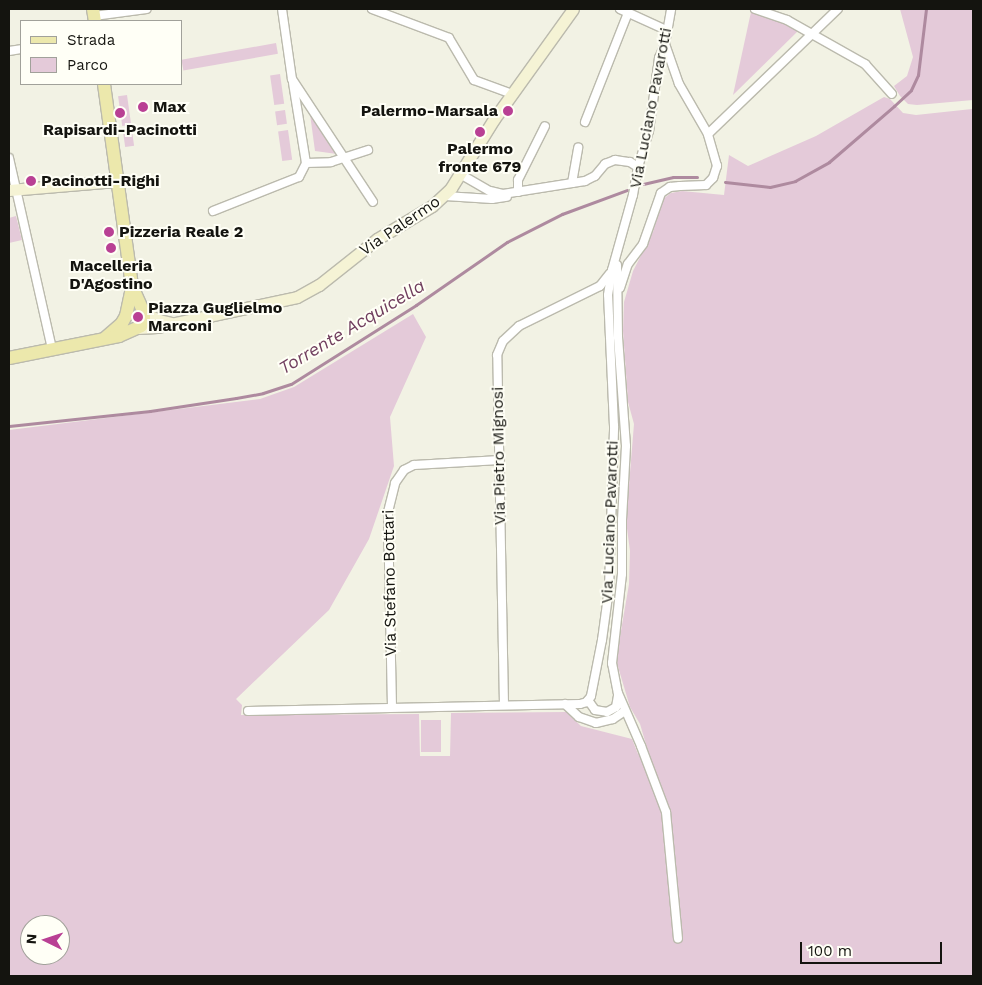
<!DOCTYPE html>
<html>
<head>
<meta charset="utf-8">
<style>
  body { margin:0 }
  #map { position:relative; width:982px; height:985px; overflow:hidden; background:#f2f2e4; font-family:"Work Sans",sans-serif }
  div>[style] { position:absolute }
  [style*='--x'] { left:calc(var(--x)*1px); top:calc(var(--y)*1px); width:calc(var(--w)*1px); rotate:calc(var(--a)*1deg) }
  .green>* { inset:0; background:#e4cad9; transform-origin:0 0 }
  .stream>* { height:3px; margin:-1.5px; padding:0 1.5px; transform-origin:1.5px; border-radius:1.5px; background:#ae8a9f }
  .roads { filter:drop-shadow(1px 0 #bbbaad) drop-shadow(-1px 0 #bbbaad) drop-shadow(0 1px #bbbaad) drop-shadow(0 -1px #bbbaad) }
  .minor>* { height:8px; margin:-4px; padding:0 4px; transform-origin:4px; border-radius:4px; background:#fff }
  .secondary>* { height:11px; margin:-5.5px; padding:0 5.5px; transform-origin:5.5px; border-radius:5.5px; background:#f5f3d5 }
  .primary>* { height:12px; margin:-6px; padding:0 6px; transform-origin:6px; border-radius:6px; background:#ece8ac }
  .dots>* { width:14px; height:14px; translate:-50% -50%; box-sizing:border-box; border:2px solid #fffff6; border-radius:50% }
  span { translate:-50% -50%; white-space:nowrap; text-align:center; line-height:1.15; -webkit-text-stroke:4px #fffff6; paint-order:stroke }
  .poi-label { font-size:16px; color:#14140f; font-weight:700 }
  .left { translate:0 -50%; text-align:left }
  .right { translate:-100% -50%; text-align:right }
  .street-label { font-size:16px; color:#14140f }
  .water-label { font-size:18px; color:#703e5e; font-style:italic }
  .frame { position:absolute; inset:0; border:10px solid #14140f; pointer-events:none }
  .legend { position:absolute; left:20px; top:20px; width:162px; height:65px; box-sizing:border-box; background:#fffff6; border:1px solid #a1a19a; margin:0; padding:6px 9px; list-style:none; font-size:15px; color:#14140f }
  .legend li { display:flex; align-items:center; gap:10px; height:25px }
  .legend b { width:25px; border:1px solid #a1a19a }
  .north { position:absolute; left:20px; top:915px; width:50px; height:50px; box-sizing:border-box; background:#fffff6; border:1px solid #a1a19a; border-radius:50%; rotate:274deg; font-size:14px; font-weight:700; line-height:20px; text-align:center; color:#14140f }
  .north::after { content:''; display:block; margin:auto; width:18px; height:22px; background:#b94094; clip-path:polygon(50% 0,100% 100%,50% 72%,0 100%) }
  .scale { position:absolute; left:800px; top:942px; width:142px; height:22px; box-sizing:border-box; border:2px solid #14140f; border-top:0; padding-left:6px; font-size:15px; line-height:18px; white-space:nowrap; color:#14140f; -webkit-text-stroke:4px #fffff6; paint-order:stroke }
</style>
</head>
<body>
<div id="map">
  <div class="green">
    <i style="clip-path:polygon(900px 9px,973px 9px,973px 100px,917px 105px,908px 104px,900px 96px,894px 86px,907px 76px,913px 57px)"></i>
    <i style="clip-path:polygon(751px 12px,783px 21px,800px 29px,733px 95px)"></i>
    <i style="left:276px;top:43px;width:11px;height:96px;rotate:80deg"></i>
    <i style="left:280px;top:74px;width:30px;height:10px;rotate:82deg"></i>
    <i style="left:127px;top:95px;width:30px;height:9px;rotate:82deg"></i>
    <i style="clip-path:polygon(evenodd,884px 97px,890px 99px,903px 113px,916px 115px,972px 109px,973px 113px,973px 976px,9px 976px,9px 430px,260px 399px,294px 387px,413px 314px,426px 337px,390px 417px,394px 466px,369px 539px,329px 610px,236px 699px,242px 705px,241px 715px,419px 714px,420px 756px,450px 756px,451px 713px,566px 712px,581px 726px,632px 739px,638px 754px,648px 751px,640px 724px,630px 707px,616px 660px,629px 584px,630px 551px,626px 521px,634px 424px,628px 402px,623px 331px,624px 302px,633px 271px,653px 232px,663px 199px,671px 193px,682px 191px,724px 195px,729px 155px,748px 166px,816px 136px,884px 97px,30px 925px,60px 925px,60px 955px,30px 955px,30px 925px)"></i>
    <i style="left:285px;top:110px;width:14px;height:10px;rotate:82deg"></i>
    <i style="clip-path:polygon(310px 114px,337px 154px,315px 151px)"></i>
    <i style="left:288px;top:130px;width:30px;height:10px;rotate:82deg"></i>
    <i style="left:132px;top:131px;width:15px;height:9px;rotate:82deg"></i>
    <i style="clip-path:polygon(16px 216px,22px 240px,9px 243px,9px 218px)"></i>
    <i style="left:421px;top:720px;width:20px;height:32px"></i>
  </div>
  <div class="stream">
    <i style="--x:725;--y:182;--w:45;--a:6.3"></i>
    <i style="--x:770;--y:187;--w:26;--a:-13"></i>
    <i style="--x:795;--y:181;--w:39;--a:-29"></i>
    <i style="--x:829;--y:162;--w:86;--a:-40.7"></i>
    <i style="--x:894;--y:106;--w:23;--a:-43"></i>
    <i style="--x:911;--y:90;--w:17;--a:-65"></i>
    <i style="--x:918;--y:75;--w:66;--a:-83.1"></i>
    <i style="--x:643;--y:184;--w:31;--a:-13"></i>
    <i style="--x:673;--y:177;--w:24;--a:0"></i>
    <i style="--x:9;--y:426;--w:142;--a:-6.1"></i>
    <i style="--x:150;--y:411;--w:87;--a:-8.6"></i>
    <i style="--x:236;--y:398;--w:27;--a:-10"></i>
    <i style="--x:263;--y:393;--w:29;--a:-18"></i>
    <i style="--x:291;--y:384;--w:148;--a:-32.3"></i>
    <i style="--x:416;--y:305;--w:111;--a:-34.7"></i>
    <i style="--x:507;--y:242;--w:62;--a:-27"></i>
    <i style="--x:562;--y:214;--w:69;--a:-20.3"></i>
  </div>
  <div class="roads">
    <div class="minor">
      <i style="--x:282;--y:9;--w:71;--a:81.9"></i>
      <i style="--x:292;--y:79;--w:147;--a:56.6"></i>
      <i style="--x:372;--y:9;--w:82;--a:20.6"></i>
      <i style="--x:449;--y:38;--w:49;--a:59.2"></i>
      <i style="--x:474;--y:80;--w:40;--a:20.2"></i>
      <i style="--x:620;--y:9;--w:51;--a:24.5"></i>
      <i style="--x:755;--y:9;--w:34;--a:19"></i>
      <i style="--x:787;--y:20;--w:90;--a:29.4"></i>
      <i style="--x:865;--y:64;--w:40;--a:48"></i>
      <i style="--x:94;--y:16;--w:53;--a:-7.5"></i>
      <i style="--x:9;--y:51;--w:12;--a:-9"></i>
      <i style="--x:585;--y:122;--w:117;--a:-68.5"></i>
      <i style="--x:708;--y:134;--w:180;--a:-43.9"></i>
      <i style="--x:9;--y:158;--w:196;--a:77.3"></i>
      <i style="--x:306;--y:163;--w:25;--a:-2"></i>
      <i style="--x:331;--y:162;--w:39;--a:-18"></i>
      <i style="--x:460;--y:174;--w:34;--a:30"></i>
      <i style="--x:490;--y:191;--w:13;--a:13"></i>
      <i style="--x:503;--y:194;--w:83;--a:-9"></i>
      <i style="--x:585;--y:181;--w:11;--a:-27"></i>
      <i style="--x:595;--y:176;--w:16;--a:-50"></i>
      <i style="--x:605;--y:164;--w:11;--a:-22"></i>
      <i style="--x:615;--y:160;--w:15;--a:8"></i>
      <i style="--x:630;--y:162;--w:9;--a:32"></i>
      <i style="--x:572;--y:183;--w:36;--a:-80"></i>
      <i style="--x:518;--y:192;--w:12;--a:-90"></i>
      <i style="--x:518;--y:180;--w:60;--a:-63.4"></i>
      <i style="--x:445;--y:196;--w:47;--a:3.7"></i>
      <i style="--x:492;--y:199;--w:15;--a:-8"></i>
      <i style="--x:213;--y:211;--w:92;--a:-21.6"></i>
      <i style="--x:299;--y:177;--w:16;--a:-63"></i>
      <i style="--x:306;--y:163;--w:81;--a:-99.2"></i>
      <i style="--x:617;--y:265;--w:72;--a:89.2"></i>
      <i style="--x:618;--y:337;--w:109;--a:85.8"></i>
      <i style="--x:626;--y:446;--w:74;--a:93.1"></i>
      <i style="--x:622;--y:520;--w:54;--a:90"></i>
      <i style="--x:622;--y:574;--w:90;--a:96.4"></i>
      <i style="--x:612;--y:663;--w:31;--a:79"></i>
      <i style="--x:618;--y:693;--w:58;--a:66.5"></i>
      <i style="--x:641;--y:746;--w:71;--a:69.3"></i>
      <i style="--x:666;--y:812;--w:127;--a:84.6"></i>
      <i style="--x:620;--y:288;--w:25;--a:-72"></i>
      <i style="--x:628;--y:264;--w:25;--a:-53"></i>
      <i style="--x:643;--y:244;--w:54;--a:-70.6"></i>
      <i style="--x:661;--y:193;--w:11;--a:-34"></i>
      <i style="--x:670;--y:187;--w:10;--a:-6"></i>
      <i style="--x:680;--y:186;--w:26;--a:-2"></i>
      <i style="--x:706;--y:185;--w:10;--a:-45"></i>
      <i style="--x:713;--y:178;--w:13;--a:-72"></i>
      <i style="--x:717;--y:166;--w:33;--a:-106"></i>
      <i style="--x:708;--y:134;--w:58;--a:-120.1"></i>
      <i style="--x:679;--y:84;--w:42;--a:-109.3"></i>
      <i style="--x:588;--y:700;--w:12;--a:55"></i>
      <i style="--x:595;--y:710;--w:12;--a:9"></i>
      <i style="--x:607;--y:712;--w:10;--a:-29"></i>
      <i style="--x:616;--y:707;--w:11;--a:-80"></i>
      <i style="--x:565;--y:704;--w:19;--a:43"></i>
      <i style="--x:579;--y:717;--w:18;--a:19"></i>
      <i style="--x:596;--y:723;--w:17;--a:-13"></i>
      <i style="--x:613;--y:719;--w:14;--a:-34"></i>
      <i style="--x:504;--y:705;--w:350;--a:-91.1"></i>
      <i style="--x:497;--y:355;--w:15;--a:-67"></i>
      <i style="--x:503;--y:341;--w:22;--a:-43"></i>
      <i style="--x:519;--y:326;--w:90;--a:-26.3"></i>
      <i style="--x:600;--y:286;--w:16;--a:-52"></i>
      <i style="--x:392;--y:707;--w:195;--a:-91.2"></i>
      <i style="--x:388;--y:512;--w:30;--a:-76"></i>
      <i style="--x:395;--y:483;--w:16;--a:-55"></i>
      <i style="--x:404;--y:470;--w:11;--a:-27"></i>
      <i style="--x:414;--y:465;--w:86;--a:-3.3"></i>
      <i style="--x:248;--y:711;--w:332;--a:-1.2"></i>
      <i style="--x:580;--y:704;--w:7;--a:-16"></i>
      <i style="--x:587;--y:702;--w:7;--a:-56"></i>
      <i style="--x:591;--y:696;--w:57;--a:-78.9"></i>
      <i style="--x:602;--y:640;--w:51;--a:-82.2"></i>
      <i style="--x:609;--y:589;--w:163;--a:-88.2"></i>
      <i style="--x:614;--y:426;--w:131;--a:-92.6"></i>
      <i style="--x:608;--y:295;--w:25;--a:-81"></i>
      <i style="--x:612;--y:270;--w:78;--a:-74.4"></i>
      <i style="--x:633;--y:195;--w:28;--a:-80"></i>
      <i style="--x:638;--y:167;--w:38;--a:-73"></i>
      <i style="--x:649;--y:131;--w:74;--a:-82.2"></i>
      <i style="--x:659;--y:58;--w:15;--a:-67"></i>
      <i style="--x:665;--y:44;--w:36;--a:-80"></i>
    </div>
    <div class="secondary">
      <i style="--x:9;--y:190;--w:108;--a:-4.8"></i>
      <i style="--x:144;--y:313;--w:17;--a:25"></i>
      <i style="--x:159;--y:320;--w:12;--a:14"></i>
      <i style="--x:137;--y:328;--w:20;--a:-3"></i>
      <i style="--x:157;--y:327;--w:143;--a:-12.1"></i>
      <i style="--x:297;--y:297;--w:25;--a:-29"></i>
      <i style="--x:319;--y:285;--w:74;--a:-38.4"></i>
      <i style="--x:377;--y:239;--w:64;--a:-31"></i>
      <i style="--x:432;--y:206;--w:26;--a:-43"></i>
      <i style="--x:451;--y:188;--w:81;--a:-58.1"></i>
      <i style="--x:494;--y:119;--w:135;--a:-54.3"></i>
    </div>
    <div class="primary">
      <i style="--x:93;--y:9;--w:12;--a:81"></i>
      <i style="--x:105;--y:338;--w:23;--a:-41"></i>
      <i style="--x:122;--y:323;--w:8;--a:-60"></i>
      <i style="--x:126;--y:316;--w:30;--a:-78"></i>
      <i style="--x:9;--y:358;--w:112;--a:-11.3"></i>
      <i style="--x:119;--y:336;--w:24;--a:-24"></i>
      <i style="--x:141;--y:326;--w:5;--a:-53"></i>
      <i style="--x:144;--y:322;--w:9;--a:-90"></i>
      <i style="--x:144;--y:313;--w:30;--a:-114"></i>
      <i style="--x:132;--y:286;--w:204;--a:-97.9"></i>
    </div>
  </div>
  <div class="dots">
    <i style="left:143px;top:107px;background:#b94094"></i>
    <i style="left:508px;top:111px;background:#b94094"></i>
    <i style="left:120px;top:113px;background:#b94094"></i>
    <i style="left:480px;top:132px;background:#b94094"></i>
    <i style="left:31px;top:181px;background:#b94094"></i>
    <i style="left:109px;top:232px;background:#b94094"></i>
    <i style="left:111px;top:248px;background:#b94094"></i>
    <i style="left:138px;top:317px;background:#b94094"></i>
  </div>
  <div class="poi-label">
    <span class="left" style="left:153px;top:107px">Max</span>
    <span class="right" style="left:498px;top:111px">Palermo-Marsala</span>
    <span style="left:120px;top:130px">Rapisardi-Pacinotti</span>
    <span style="left:480px;top:158px">Palermo<br>fronte 679</span>
    <span class="left" style="left:41px;top:181px">Pacinotti-Righi</span>
    <span class="left" style="left:119px;top:232px">Pizzeria Reale 2</span>
    <span style="left:111px;top:275px">Macelleria<br>D'Agostino</span>
    <span class="left" style="left:148px;top:317px">Piazza Guglielmo<br>Marconi</span>
  </div>
  <div class="street-label">
    <span style="left:651px;top:108px;rotate:-79deg">Via Luciano Pavarotti</span>
    <span style="left:400px;top:226px;rotate:-34deg">Via Palermo</span>
    <span style="left:499px;top:456px;rotate:-91deg">Via Pietro Mignosi</span>
    <span style="left:610px;top:522px;rotate:-88deg">Via Luciano Pavarotti</span>
    <span style="left:390px;top:583px;rotate:-91deg">Via Stefano Bottari</span>
  </div>
  <div class="water-label">
    <span style="left:352px;top:327px;rotate:-31deg">Torrente Acquicella</span>
  </div>
  <div class="frame"></div>
  <ul class="legend">
  <li><b style="height:6px;background:#ece8ac"></b>Strada</li>
  <li><b style="height:14px;background:#e4cad9"></b>Parco</li>
  </ul>
  <div class="north">N</div>
  <div class="scale">100 m</div>
</div>
</body>
</html>
